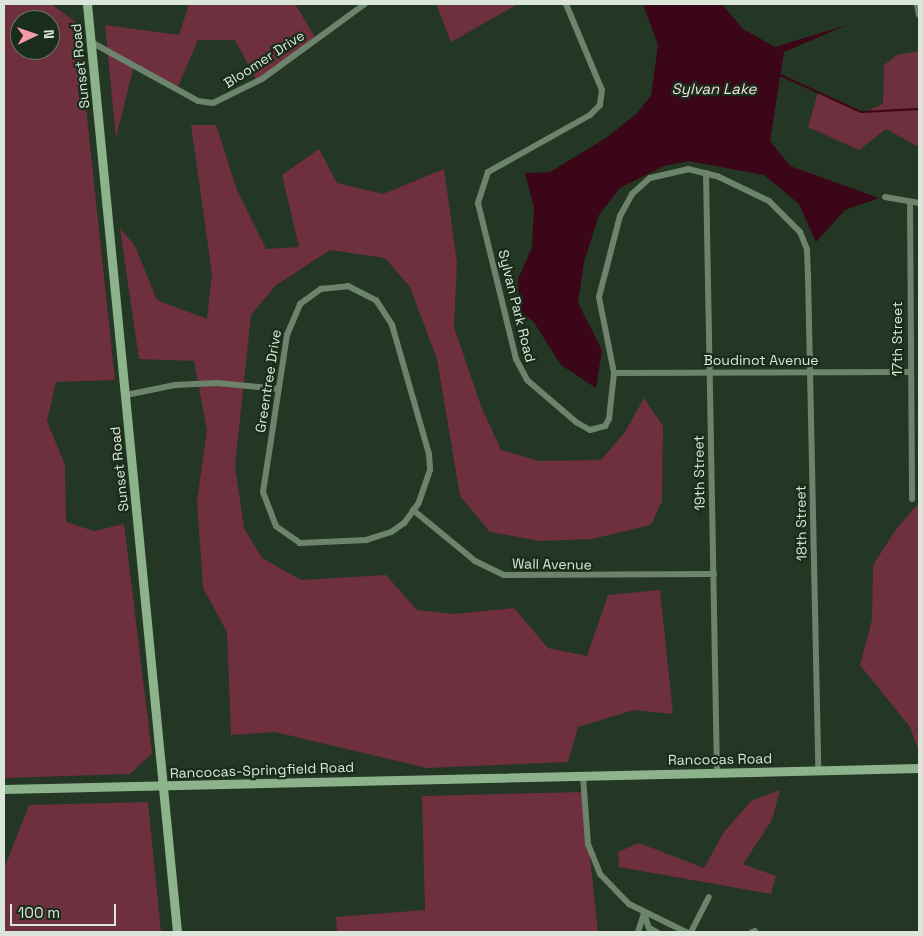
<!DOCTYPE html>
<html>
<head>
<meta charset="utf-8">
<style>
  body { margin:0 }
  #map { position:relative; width:923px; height:936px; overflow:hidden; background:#243624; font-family:"Space Grotesk",sans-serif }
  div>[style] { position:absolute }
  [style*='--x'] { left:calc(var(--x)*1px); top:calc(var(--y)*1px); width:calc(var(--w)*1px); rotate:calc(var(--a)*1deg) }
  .green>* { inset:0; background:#6e2f3e }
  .water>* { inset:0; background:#3b0617 }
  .stream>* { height:2px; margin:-1px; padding:0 1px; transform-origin:1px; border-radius:1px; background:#3b0617 }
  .street>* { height:6px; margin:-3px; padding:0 3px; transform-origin:3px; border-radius:3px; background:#6c846c }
  .secondary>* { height:9px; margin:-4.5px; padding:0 4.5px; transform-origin:4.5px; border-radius:4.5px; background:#8cb38c }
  span { translate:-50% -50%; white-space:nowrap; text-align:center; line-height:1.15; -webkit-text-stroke:4.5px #1a2c1a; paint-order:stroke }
  .street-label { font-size:14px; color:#dae6da }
  .water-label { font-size:15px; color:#f3dbdf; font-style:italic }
  .frame { position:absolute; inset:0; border:5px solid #dae6da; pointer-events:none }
  .north { position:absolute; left:10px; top:10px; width:50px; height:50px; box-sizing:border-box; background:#1a2c1a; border:1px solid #677667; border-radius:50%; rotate:87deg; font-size:14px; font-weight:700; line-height:20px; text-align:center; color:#dae6da }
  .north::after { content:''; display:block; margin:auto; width:18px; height:22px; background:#f39aab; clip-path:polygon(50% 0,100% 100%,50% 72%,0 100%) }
  .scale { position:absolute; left:10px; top:904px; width:106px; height:22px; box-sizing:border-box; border:2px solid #dae6da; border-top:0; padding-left:6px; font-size:15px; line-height:18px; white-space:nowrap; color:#dae6da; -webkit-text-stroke:4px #1a2c1a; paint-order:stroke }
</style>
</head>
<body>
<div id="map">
  <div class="green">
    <i style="clip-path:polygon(evenodd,4px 4px,51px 4px,77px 23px,115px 380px,56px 382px,47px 421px,65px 465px,66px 522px,94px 531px,124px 524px,152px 753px,130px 774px,4px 778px,4px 4px,20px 20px,50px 20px,50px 50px,20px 50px,20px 20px)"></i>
    <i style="clip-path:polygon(189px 4px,295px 4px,317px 40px,257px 81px,235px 40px,198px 40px,176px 91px,134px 65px,116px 138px,105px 25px,179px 35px)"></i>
    <i style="clip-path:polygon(436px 4px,518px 4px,451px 42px)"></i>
    <i style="clip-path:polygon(919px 51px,919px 147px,886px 129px,859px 150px,808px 127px,818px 92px,863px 113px,883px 104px,884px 65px,897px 55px)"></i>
    <i style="clip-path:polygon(191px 125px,216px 125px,237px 190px,266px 249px,299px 247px,282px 175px,319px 149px,337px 183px,383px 194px,444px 169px,457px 262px,454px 327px,481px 406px,501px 450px,539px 461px,601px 460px,625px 432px,644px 398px,663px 426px,662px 501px,651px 525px,592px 539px,540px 541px,490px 532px,460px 496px,437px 359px,410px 287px,385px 258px,330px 250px,275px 286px,251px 315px,235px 466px,244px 528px,262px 558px,301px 580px,386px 575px,417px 610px,453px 614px,514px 608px,548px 648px,587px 656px,608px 595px,660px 590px,673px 714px,634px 710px,578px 727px,568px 762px,427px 768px,275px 732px,231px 735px,227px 632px,203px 588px,197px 501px,207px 430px,194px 361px,139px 359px,120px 228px,135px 246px,157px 300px,207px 319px,212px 274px)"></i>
    <i style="clip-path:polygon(919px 503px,919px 752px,910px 727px,860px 665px,872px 620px,873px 565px,897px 528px)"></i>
    <i style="clip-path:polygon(780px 790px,772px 820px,743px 864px,776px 876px,771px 894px,619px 867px,618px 852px,639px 843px,704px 868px,724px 832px,751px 801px)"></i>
    <i style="clip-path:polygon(583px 792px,598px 932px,337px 932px,336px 917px,425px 910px,422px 796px)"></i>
    <i style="clip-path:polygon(148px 802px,161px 932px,4px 932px,4px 869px,29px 805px)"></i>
  </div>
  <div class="water">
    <i style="clip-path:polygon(643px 4px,722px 4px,743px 29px,775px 47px,847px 25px,784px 52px,770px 141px,790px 166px,879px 198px,845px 210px,816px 242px,799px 204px,764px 175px,689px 161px,664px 166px,620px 188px,599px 215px,584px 262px,578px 303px,602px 350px,596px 388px,561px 365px,533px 321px,520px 313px,518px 279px,532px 247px,534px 208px,525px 173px,550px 172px,606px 138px,636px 114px,651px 96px,658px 45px)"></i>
  </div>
  <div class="stream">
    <i style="--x:778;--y:74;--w:91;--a:24.6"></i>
    <i style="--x:861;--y:112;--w:58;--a:-3"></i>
  </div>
  <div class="street">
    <i style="--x:566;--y:4;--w:93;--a:67.3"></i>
    <i style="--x:602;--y:90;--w:15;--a:98"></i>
    <i style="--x:600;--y:105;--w:14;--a:135"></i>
    <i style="--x:590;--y:115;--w:117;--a:150.8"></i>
    <i style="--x:488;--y:172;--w:33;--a:108"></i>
    <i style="--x:478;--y:203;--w:161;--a:76.3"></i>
    <i style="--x:516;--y:359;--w:24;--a:62"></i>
    <i style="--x:527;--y:380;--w:65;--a:40.6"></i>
    <i style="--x:576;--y:422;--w:16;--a:30"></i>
    <i style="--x:590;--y:430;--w:16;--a:-15"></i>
    <i style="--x:605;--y:426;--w:8;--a:-60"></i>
    <i style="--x:609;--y:419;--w:46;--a:-83.8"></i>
    <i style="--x:614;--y:373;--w:77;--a:-101.2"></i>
    <i style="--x:599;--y:297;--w:84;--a:-75.5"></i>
    <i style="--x:620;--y:216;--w:25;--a:-61"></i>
    <i style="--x:632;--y:194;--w:24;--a:-42"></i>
    <i style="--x:650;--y:178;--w:39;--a:-13"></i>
    <i style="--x:688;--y:169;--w:30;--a:14"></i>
    <i style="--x:717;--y:176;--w:58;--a:25.7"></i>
    <i style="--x:769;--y:201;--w:44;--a:45"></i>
    <i style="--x:800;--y:232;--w:18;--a:68"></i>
    <i style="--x:807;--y:249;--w:26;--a:88"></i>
    <i style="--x:808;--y:275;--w:496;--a:88.8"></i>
    <i style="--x:917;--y:4;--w:11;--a:80"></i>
    <i style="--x:91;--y:42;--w:122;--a:28.9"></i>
    <i style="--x:198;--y:101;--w:15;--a:8"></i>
    <i style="--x:213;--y:103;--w:55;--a:-26.1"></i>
    <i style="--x:262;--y:79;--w:127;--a:-36.1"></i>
    <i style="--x:706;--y:173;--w:599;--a:88.95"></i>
    <i style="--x:885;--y:197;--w:35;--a:10"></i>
    <i style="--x:910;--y:203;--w:296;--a:89.6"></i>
    <i style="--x:348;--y:286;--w:31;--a:27"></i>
    <i style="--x:376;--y:300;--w:30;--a:57"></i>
    <i style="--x:392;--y:325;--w:134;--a:74"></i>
    <i style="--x:429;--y:454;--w:16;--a:86"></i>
    <i style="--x:430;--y:470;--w:36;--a:109"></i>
    <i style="--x:418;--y:504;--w:24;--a:126"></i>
    <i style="--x:404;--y:523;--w:16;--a:145"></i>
    <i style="--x:391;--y:532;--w:25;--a:162"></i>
    <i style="--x:367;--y:540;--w:67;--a:177.4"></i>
    <i style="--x:300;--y:543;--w:29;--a:-145"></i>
    <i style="--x:276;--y:526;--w:36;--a:-111"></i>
    <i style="--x:263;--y:492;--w:159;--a:-81.3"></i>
    <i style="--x:287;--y:335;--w:34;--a:-67"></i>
    <i style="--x:300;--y:304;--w:26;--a:-36"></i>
    <i style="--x:321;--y:289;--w:27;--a:-6"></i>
    <i style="--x:614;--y:373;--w:295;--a:-0.2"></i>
    <i style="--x:126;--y:395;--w:50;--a:-11.5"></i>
    <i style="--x:175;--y:385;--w:42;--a:-2.7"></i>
    <i style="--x:217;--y:383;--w:62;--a:5.5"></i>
    <i style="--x:413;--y:510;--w:80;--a:39.4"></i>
    <i style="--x:475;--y:561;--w:32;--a:26"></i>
    <i style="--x:504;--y:575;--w:210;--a:-0.3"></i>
    <i style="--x:583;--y:776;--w:68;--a:85.8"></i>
    <i style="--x:588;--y:844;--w:32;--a:68"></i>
    <i style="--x:600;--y:874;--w:42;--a:46"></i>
    <i style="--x:629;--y:904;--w:64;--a:26.2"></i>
    <i style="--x:644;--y:913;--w:16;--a:72"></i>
    <i style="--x:649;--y:928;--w:9;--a:27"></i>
    <i style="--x:638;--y:932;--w:20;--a:-72"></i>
    <i style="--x:691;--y:932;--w:39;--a:-63"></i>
    <i style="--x:752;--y:932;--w:3;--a:-18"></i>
  </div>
  <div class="secondary">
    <i style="--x:87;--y:4;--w:932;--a:84.46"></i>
    <i style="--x:4;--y:789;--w:915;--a:-1.31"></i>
  </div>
  <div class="street-label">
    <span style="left:264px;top:59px;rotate:-33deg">Bloomer Drive</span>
    <span style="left:80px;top:66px;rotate:-96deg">Sunset Road</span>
    <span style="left:517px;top:306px;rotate:76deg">Sylvan Park Road</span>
    <span style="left:897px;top:339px;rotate:-90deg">17th Street</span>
    <span style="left:761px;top:360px">Boudinot Avenue</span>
    <span style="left:268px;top:381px;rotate:-81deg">Greentree Drive</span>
    <span style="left:119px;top:469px;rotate:-96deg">Sunset Road</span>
    <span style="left:699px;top:473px;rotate:-91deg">19th Street</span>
    <span style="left:801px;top:523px;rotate:-91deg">18th Street</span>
    <span style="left:552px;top:564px;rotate:1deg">Wall Avenue</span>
    <span style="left:720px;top:759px;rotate:-1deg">Rancocas Road</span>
    <span style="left:262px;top:770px;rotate:-2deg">Rancocas-Springfield Road</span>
  </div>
  <div class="water-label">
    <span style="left:714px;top:89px">Sylvan Lake</span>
  </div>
  <div class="frame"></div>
  <div class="north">N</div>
  <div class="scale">100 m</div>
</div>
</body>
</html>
